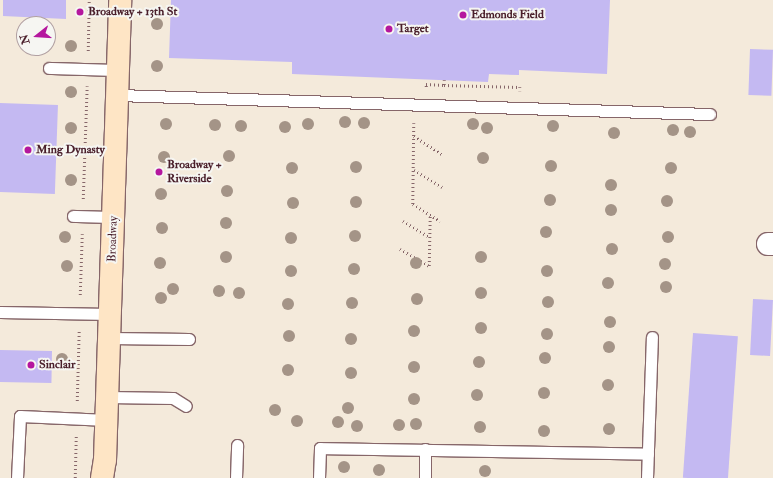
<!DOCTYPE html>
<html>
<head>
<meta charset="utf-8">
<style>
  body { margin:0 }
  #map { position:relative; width:773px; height:478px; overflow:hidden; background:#f4eadb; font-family:"IM FELL Double Pica",serif }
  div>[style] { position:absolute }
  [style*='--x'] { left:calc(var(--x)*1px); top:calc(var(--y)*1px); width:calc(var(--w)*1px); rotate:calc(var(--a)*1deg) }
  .building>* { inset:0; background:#c4b9f2; transform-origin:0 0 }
  .path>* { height:2.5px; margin-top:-1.25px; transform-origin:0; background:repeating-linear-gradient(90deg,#866669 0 1px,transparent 0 4px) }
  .roads { filter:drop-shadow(1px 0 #866669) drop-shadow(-1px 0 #866669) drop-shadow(0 1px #866669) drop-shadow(0 -1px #866669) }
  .service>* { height:11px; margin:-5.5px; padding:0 5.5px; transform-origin:5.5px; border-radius:5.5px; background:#fff }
  .minor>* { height:22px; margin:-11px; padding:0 11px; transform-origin:11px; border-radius:11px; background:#fff }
  .secondary>* { height:22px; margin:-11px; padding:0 11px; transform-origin:11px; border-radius:11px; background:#fee5c5 }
  .trees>* { width:12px; height:12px; margin:-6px; border-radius:50%; background:#a49487 }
  .dots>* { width:11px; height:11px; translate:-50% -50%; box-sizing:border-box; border:2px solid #f6f6f2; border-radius:50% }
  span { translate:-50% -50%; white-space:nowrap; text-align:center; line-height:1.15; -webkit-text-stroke:4px #f6f6f2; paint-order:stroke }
  .poi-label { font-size:12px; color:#4a1f2b; font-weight:700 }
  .left { translate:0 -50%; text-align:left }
  .street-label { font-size:12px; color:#4a1f2b }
  .north { position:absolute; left:16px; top:16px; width:40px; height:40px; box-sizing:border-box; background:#f6f6f2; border:1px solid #b1a0a2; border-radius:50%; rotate:253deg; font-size:11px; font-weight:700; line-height:16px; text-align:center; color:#4a1f2b }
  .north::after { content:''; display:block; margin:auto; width:14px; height:18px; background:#b5179e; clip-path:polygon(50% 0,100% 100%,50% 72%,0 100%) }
</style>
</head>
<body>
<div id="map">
  <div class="building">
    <i style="clip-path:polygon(3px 0,66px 0,66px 19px,3px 16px)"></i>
    <i style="clip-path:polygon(171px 0,610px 0,607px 74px,519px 70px,519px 75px,489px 74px,488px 82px,292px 74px,292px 62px,169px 58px)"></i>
    <i style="left:750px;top:49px;width:23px;height:46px;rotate:2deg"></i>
    <i style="left:0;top:103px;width:58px;height:89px;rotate:2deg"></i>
    <i style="left:753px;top:299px;width:20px;height:56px;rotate:3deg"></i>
    <i style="left:693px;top:333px;width:45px;height:145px;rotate:4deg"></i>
    <i style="left:0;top:350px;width:52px;height:32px;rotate:1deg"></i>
  </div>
  <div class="path">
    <i style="--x:88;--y:51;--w:51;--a:-88.9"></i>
    <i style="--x:444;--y:85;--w:76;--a:1.5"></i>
    <i style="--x:520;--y:87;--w:4;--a:90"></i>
    <i style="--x:426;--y:87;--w:3;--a:-90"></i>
    <i style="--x:426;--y:84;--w:18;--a:3"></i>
    <i style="--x:444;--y:85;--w:5;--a:-90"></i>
    <i style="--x:414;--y:123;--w:81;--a:90.7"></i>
    <i style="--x:413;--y:204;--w:32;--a:32"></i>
    <i style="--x:414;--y:136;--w:33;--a:33"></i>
    <i style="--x:414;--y:170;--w:33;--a:31"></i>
    <i style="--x:83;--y:199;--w:113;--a:-88"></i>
    <i style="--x:403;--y:221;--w:31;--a:31"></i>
    <i style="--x:400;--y:249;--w:34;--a:30"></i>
    <i style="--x:429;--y:266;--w:50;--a:-88.9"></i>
    <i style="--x:80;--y:295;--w:61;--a:-88.1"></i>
    <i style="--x:77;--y:401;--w:71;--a:-88.4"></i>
    <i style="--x:75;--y:478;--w:42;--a:-88.6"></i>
  </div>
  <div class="roads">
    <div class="service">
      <i style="--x:49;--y:68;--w:69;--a:1.7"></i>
      <i style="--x:117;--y:95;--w:593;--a:1.84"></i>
      <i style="--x:73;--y:216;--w:41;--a:1.4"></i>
      <i style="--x:0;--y:312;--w:110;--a:1"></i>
      <i style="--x:109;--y:338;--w:80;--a:0.7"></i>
      <i style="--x:107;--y:397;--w:66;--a:0.9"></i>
      <i style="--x:173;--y:398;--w:15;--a:32"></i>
      <i style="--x:425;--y:449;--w:29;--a:90"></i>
      <i style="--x:17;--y:478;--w:62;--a:-87.2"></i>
      <i style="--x:20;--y:416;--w:87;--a:2.6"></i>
      <i style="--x:236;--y:478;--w:33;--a:-88"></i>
      <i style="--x:319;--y:478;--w:30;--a:-88"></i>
      <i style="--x:320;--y:448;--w:328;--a:1"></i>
      <i style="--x:647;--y:478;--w:141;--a:-88"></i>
    </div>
    <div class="minor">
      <i style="--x:768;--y:244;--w:5;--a:0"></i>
    </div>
    <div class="secondary">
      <i style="--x:102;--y:478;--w:18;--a:-81"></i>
      <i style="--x:105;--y:460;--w:460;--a:-88.1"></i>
    </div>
  </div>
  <div class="trees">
    <i style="left:157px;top:24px"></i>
    <i style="left:71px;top:46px"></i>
    <i style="left:157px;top:66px"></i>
    <i style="left:71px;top:92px"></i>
    <i style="left:345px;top:122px"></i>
    <i style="left:364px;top:123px"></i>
    <i style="left:166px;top:124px"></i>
    <i style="left:308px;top:124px"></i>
    <i style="left:473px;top:124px"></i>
    <i style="left:215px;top:125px"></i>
    <i style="left:241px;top:126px"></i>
    <i style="left:553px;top:126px"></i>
    <i style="left:285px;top:127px"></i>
    <i style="left:71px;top:128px"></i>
    <i style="left:487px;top:128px"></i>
    <i style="left:673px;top:130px"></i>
    <i style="left:690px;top:132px"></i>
    <i style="left:614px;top:133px"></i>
    <i style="left:229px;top:156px"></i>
    <i style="left:164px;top:157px"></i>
    <i style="left:483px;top:158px"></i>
    <i style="left:551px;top:166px"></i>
    <i style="left:356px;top:167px"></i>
    <i style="left:292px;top:168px"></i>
    <i style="left:671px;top:168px"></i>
    <i style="left:71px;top:180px"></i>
    <i style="left:611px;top:185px"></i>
    <i style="left:227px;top:191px"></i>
    <i style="left:161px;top:194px"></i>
    <i style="left:550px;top:200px"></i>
    <i style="left:667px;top:201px"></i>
    <i style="left:356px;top:202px"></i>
    <i style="left:293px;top:203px"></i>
    <i style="left:611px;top:210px"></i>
    <i style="left:226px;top:223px"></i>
    <i style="left:162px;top:228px"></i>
    <i style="left:546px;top:232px"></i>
    <i style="left:355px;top:236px"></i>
    <i style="left:65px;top:237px"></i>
    <i style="left:668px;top:237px"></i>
    <i style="left:291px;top:238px"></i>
    <i style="left:612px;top:249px"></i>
    <i style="left:226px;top:257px"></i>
    <i style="left:481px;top:257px"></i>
    <i style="left:160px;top:263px"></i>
    <i style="left:416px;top:263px"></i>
    <i style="left:665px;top:264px"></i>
    <i style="left:67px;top:266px"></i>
    <i style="left:354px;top:269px"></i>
    <i style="left:291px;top:271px"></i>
    <i style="left:547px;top:271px"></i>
    <i style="left:608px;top:283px"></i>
    <i style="left:666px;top:287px"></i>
    <i style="left:173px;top:289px"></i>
    <i style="left:219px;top:291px"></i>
    <i style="left:239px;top:293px"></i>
    <i style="left:481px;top:293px"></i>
    <i style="left:161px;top:298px"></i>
    <i style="left:417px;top:299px"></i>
    <i style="left:548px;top:302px"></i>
    <i style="left:352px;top:303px"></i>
    <i style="left:288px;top:304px"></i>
    <i style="left:610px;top:322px"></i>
    <i style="left:481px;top:328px"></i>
    <i style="left:414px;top:331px"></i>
    <i style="left:547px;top:334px"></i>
    <i style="left:289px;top:336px"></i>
    <i style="left:351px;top:339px"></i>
    <i style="left:609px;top:347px"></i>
    <i style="left:545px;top:358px"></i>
    <i style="left:62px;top:359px"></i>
    <i style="left:479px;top:362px"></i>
    <i style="left:414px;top:367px"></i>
    <i style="left:288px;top:370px"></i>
    <i style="left:351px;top:373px"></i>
    <i style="left:608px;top:385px"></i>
    <i style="left:544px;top:393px"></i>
    <i style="left:477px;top:395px"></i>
    <i style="left:414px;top:399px"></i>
    <i style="left:348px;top:408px"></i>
    <i style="left:275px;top:410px"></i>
    <i style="left:297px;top:421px"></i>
    <i style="left:338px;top:422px"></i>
    <i style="left:416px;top:424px"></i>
    <i style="left:399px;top:425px"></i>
    <i style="left:357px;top:426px"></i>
    <i style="left:480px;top:427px"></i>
    <i style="left:609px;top:429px"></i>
    <i style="left:544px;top:431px"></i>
    <i style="left:344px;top:467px"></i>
    <i style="left:379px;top:470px"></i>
    <i style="left:485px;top:471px"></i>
  </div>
  <div class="dots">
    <i style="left:80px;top:12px;background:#b5179e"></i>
    <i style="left:463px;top:15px;background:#b5179e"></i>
    <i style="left:389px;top:29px;background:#b5179e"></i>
    <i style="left:28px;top:150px;background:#b5179e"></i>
    <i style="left:159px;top:172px;background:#b5179e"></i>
    <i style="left:31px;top:365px;background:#b5179e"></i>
  </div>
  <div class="poi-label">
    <span class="left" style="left:88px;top:12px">Broadway + 13th St</span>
    <span class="left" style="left:471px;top:15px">Edmonds Field</span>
    <span class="left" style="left:397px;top:29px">Target</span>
    <span class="left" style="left:36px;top:150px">Ming Dynasty</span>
    <span class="left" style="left:167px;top:172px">Broadway +<br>Riverside</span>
    <span class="left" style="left:39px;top:365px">Sinclair</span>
  </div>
  <div class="street-label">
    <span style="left:113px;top:239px;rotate:-88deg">Broadway</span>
  </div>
  <div class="north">N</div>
</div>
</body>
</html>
